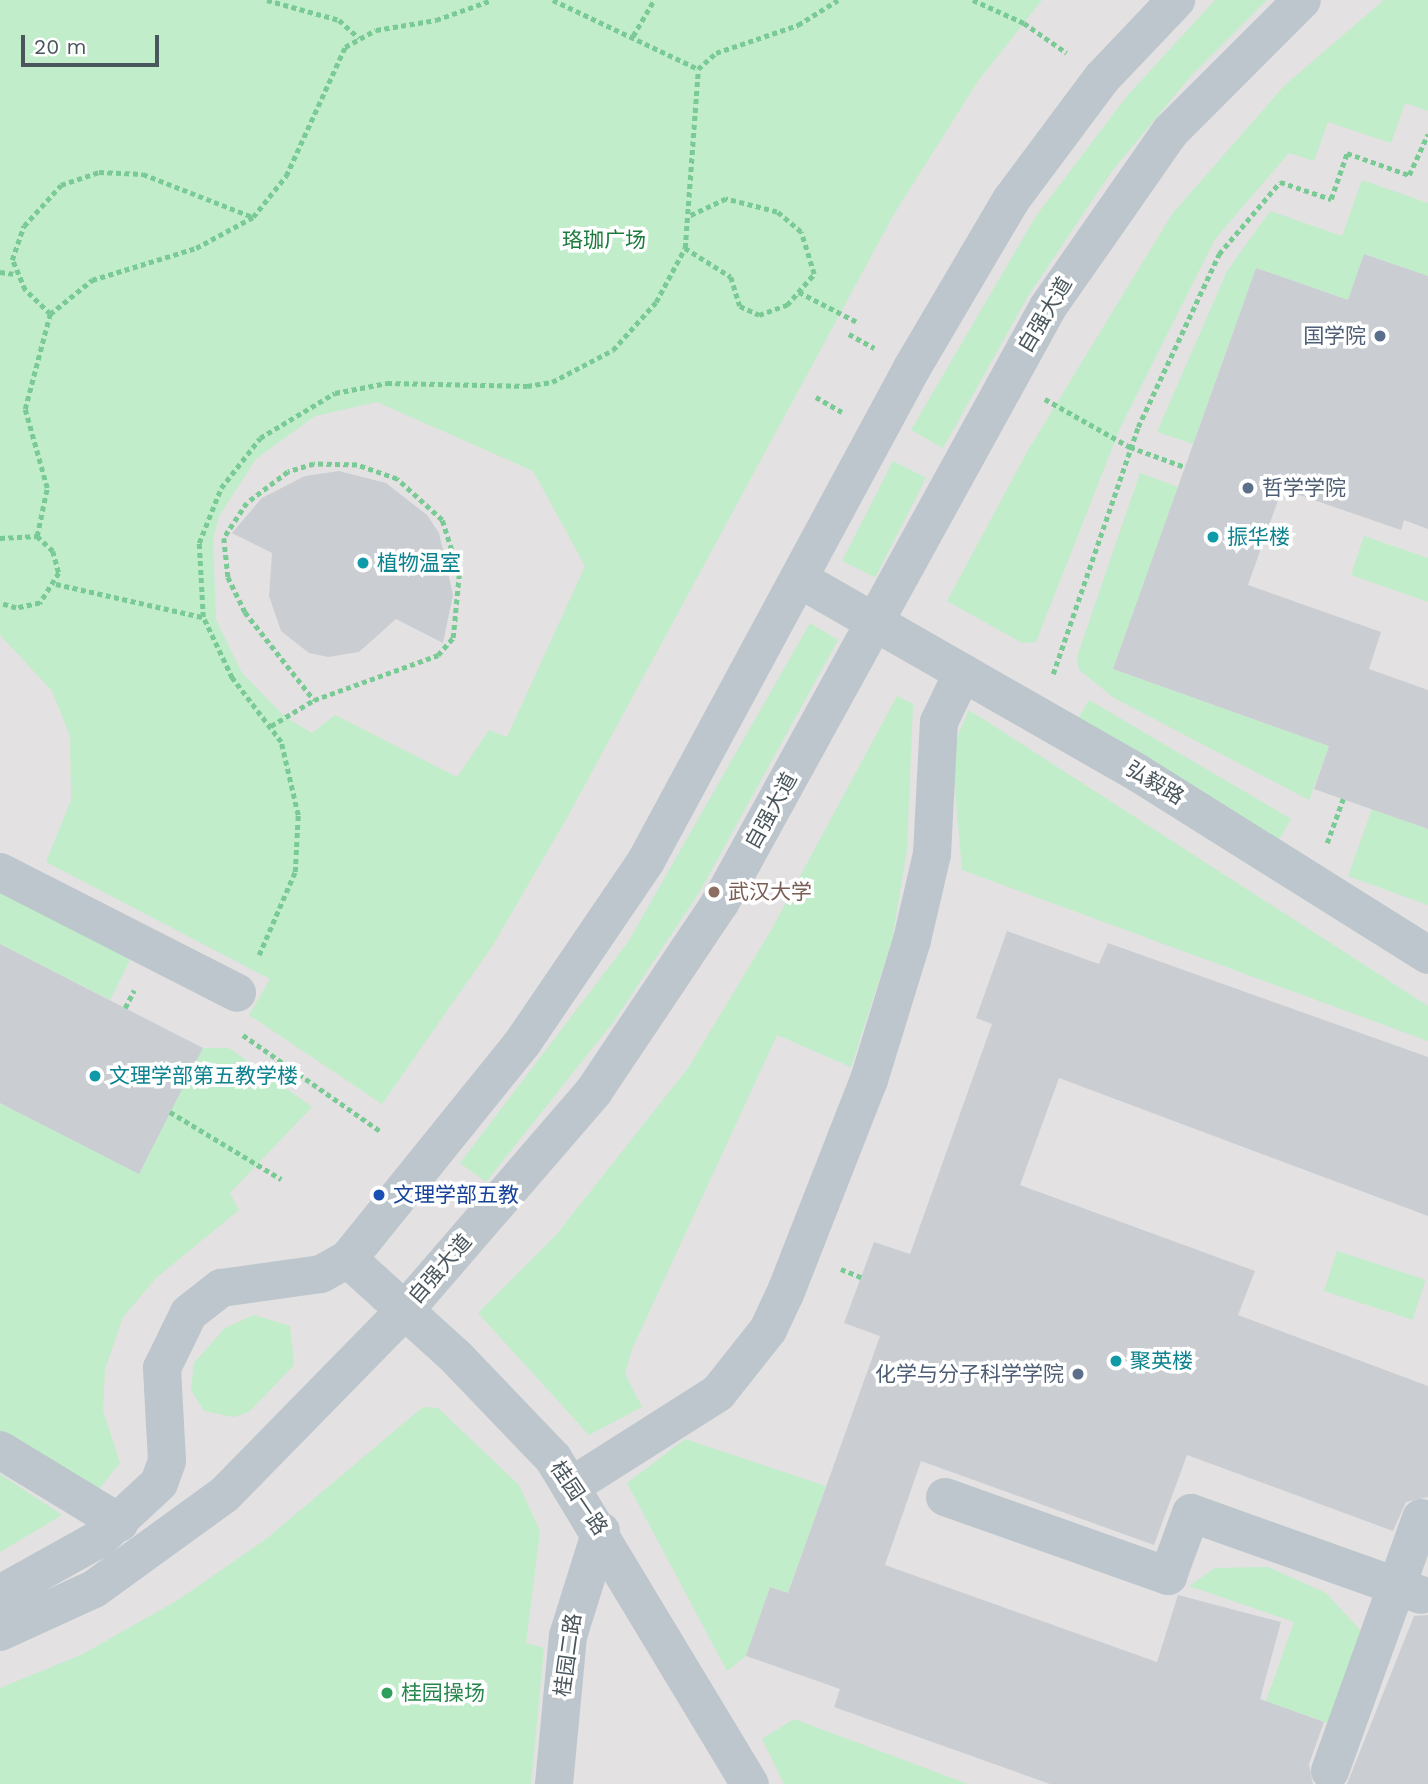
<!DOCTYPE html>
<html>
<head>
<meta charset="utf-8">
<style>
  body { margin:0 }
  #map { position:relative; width:1428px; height:1784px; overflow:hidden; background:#f2f0f0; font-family:"Work Sans","Noto Sans SC",sans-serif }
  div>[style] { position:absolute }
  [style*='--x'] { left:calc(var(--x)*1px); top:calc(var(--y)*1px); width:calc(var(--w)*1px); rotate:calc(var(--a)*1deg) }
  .education>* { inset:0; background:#e3e1e1; transform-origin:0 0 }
  .green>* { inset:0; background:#c1edca; transform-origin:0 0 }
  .building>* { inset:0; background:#caced2 }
  .path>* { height:4.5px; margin-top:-2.25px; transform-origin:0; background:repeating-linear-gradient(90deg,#7aca95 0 5px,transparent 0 8.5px) }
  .minor>* { height:38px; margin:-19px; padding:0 19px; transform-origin:19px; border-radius:19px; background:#bcc6cc }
  .dots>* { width:19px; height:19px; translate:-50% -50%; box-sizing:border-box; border:4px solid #fff; border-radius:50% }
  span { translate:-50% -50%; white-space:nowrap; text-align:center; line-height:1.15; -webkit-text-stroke:7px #fff; paint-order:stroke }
  .park-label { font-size:21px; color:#1c7b3c }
  .street-label { font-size:21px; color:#49565c }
  .service-label { font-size:21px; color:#4e5e75 }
  .right { translate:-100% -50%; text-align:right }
  .left { translate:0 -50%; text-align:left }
  .culture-label { font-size:21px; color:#0d838f }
  .education-label { font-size:21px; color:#785e54 }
  .transit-label { font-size:21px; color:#164399 }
  .leisure-label { font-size:21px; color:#27864d }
  .scale { position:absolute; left:21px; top:35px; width:138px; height:32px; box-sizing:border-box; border:4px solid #49565c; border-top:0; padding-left:9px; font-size:21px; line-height:24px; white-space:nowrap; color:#49565c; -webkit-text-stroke:5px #fff; paint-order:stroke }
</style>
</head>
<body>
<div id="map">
  <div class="education">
    <i style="left:0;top:0;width:1428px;height:1784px"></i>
  </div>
  <div class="green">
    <i style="clip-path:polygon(evenodd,0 0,1042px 0,978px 81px,894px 214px,568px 816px,493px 945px,382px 1104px,249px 1015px,270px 979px,46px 862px,71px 800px,70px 736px,52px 691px,0 635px,0 0,377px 402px,533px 471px,585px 566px,507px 737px,489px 730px,457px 777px,335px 715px,312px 733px,285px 717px,242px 673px,216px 620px,213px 539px,219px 516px,256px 459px,315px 416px,377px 402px)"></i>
    <i style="clip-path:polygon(1215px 0,1267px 0,1190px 77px,1112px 171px,1028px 296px,943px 448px,911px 430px,1036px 216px,1127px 96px)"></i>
    <i style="clip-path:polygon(1384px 0,1428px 0,1428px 111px,1405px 103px,1391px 143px,1328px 122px,1314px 161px,1289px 153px,1215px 239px,1120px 428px,1036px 642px,1022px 643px,947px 601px,1027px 452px,1172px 214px,1285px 85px)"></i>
    <i style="clip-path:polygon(1362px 180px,1428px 203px,1428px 276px,1364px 254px,1348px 300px,1256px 268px,1193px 444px,1157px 432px,1227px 271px,1270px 211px,1342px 236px)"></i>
    <i style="left:893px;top:461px;width:37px;height:112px;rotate:27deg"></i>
    <i style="clip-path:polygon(1140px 473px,1178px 487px,1113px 669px,1329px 746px,1309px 800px,1114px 698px,1079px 670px,1077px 657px)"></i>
    <i style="clip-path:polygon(1364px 536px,1428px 558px,1428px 602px,1351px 575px)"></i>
    <i style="clip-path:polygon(810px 623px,838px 640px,700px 891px,614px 1021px,486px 1182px,460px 1163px,628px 942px)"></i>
    <i style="clip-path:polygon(897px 696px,913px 704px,907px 849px,892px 940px,851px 1067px,777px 1035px,632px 1349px,625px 1374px,642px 1407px,589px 1435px,478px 1313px,556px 1235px,688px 1068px,770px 932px)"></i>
    <i style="clip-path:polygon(1089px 700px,1291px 819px,1275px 846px,1076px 722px)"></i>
    <i style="clip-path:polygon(969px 710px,1428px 1006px,1428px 1041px,962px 870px,953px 768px,955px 742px)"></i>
    <i style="clip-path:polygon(1372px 809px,1428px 829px,1428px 905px,1348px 876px)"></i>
    <i style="clip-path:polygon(0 890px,131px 958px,110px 1000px,0 944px)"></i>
    <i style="clip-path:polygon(203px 1048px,229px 1048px,312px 1107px,230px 1193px,239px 1210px,156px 1278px,123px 1317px,105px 1369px,103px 1410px,120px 1463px,99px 1489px,0 1431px,0 1103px,138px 1173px)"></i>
    <i style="left:1337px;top:1251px;width:93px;height:42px;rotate:18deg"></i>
    <i style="clip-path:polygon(254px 1315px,290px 1326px,294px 1365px,249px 1412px,234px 1417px,204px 1411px,191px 1390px,194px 1363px,225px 1328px)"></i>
    <i style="clip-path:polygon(423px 1407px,438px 1408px,519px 1485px,540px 1531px,526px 1643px,544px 1648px,531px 1784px,0 1784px,0 1688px,81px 1655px,178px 1600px,266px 1539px)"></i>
    <i style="clip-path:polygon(685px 1439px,826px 1486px,788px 1593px,770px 1587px,746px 1656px,727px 1671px,627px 1483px)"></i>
    <i style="clip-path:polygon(0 1474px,62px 1515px,0 1552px)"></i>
    <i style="clip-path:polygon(1268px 1567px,1326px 1593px,1361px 1631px,1328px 1723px,1266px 1701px,1294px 1622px,1189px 1586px,1215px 1568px)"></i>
    <i style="clip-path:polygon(794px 1719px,968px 1784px,784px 1784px,762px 1739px)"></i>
  </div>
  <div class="building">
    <i style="clip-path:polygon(1364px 254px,1428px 276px,1428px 529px,1404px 520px,1401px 530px,1282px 489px,1248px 585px,1381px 632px,1369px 669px,1428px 690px,1428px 829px,1314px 789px,1329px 746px,1113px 669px,1256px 268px,1348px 300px)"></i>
    <i style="clip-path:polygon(339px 471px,386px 483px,427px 515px,439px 533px,453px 595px,443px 643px,396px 619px,359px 652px,328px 657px,309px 653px,281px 631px,269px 596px,272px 553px,232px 533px,262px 498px,305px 476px)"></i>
    <i style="clip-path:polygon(1007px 931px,1099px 964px,1108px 943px,1428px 1057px,1428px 1216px,1059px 1078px,1020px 1185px,1255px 1271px,1238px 1315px,1428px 1386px,1428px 1497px,1406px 1502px,1393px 1531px,1187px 1455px,1154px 1545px,921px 1461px,885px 1565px,1157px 1662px,1178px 1595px,1281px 1622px,1260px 1699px,1324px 1722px,1309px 1764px,1313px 1784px,1050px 1784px,834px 1707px,840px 1689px,746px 1656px,770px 1587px,788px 1593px,880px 1336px,844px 1323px,874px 1242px,910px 1254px,992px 1024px,976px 1018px)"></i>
    <i style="clip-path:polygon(0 944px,203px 1048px,139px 1174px,0 1103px)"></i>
    <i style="clip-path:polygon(1428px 1615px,1428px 1784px,1347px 1784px,1414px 1616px)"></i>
  </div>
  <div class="path">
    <i style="--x:267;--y:0;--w:75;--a:15.5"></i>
    <i style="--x:339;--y:20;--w:27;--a:42"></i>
    <i style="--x:553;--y:0;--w:161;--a:25.4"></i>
    <i style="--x:973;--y:0;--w:56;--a:24.3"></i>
    <i style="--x:1024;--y:23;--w:52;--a:34.9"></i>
    <i style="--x:633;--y:36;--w:42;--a:-59.7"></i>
    <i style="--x:685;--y:248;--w:54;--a:32.2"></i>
    <i style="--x:731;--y:277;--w:30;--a:73"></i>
    <i style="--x:740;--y:306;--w:21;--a:25"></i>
    <i style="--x:759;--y:315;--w:30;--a:-20"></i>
    <i style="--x:787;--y:305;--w:41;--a:-48.9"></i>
    <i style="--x:814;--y:274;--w:44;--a:-107.2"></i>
    <i style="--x:801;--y:232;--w:31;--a:-140"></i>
    <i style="--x:777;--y:212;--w:53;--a:-165.7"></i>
    <i style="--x:726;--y:199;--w:40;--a:155"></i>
    <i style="--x:0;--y:272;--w:15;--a:8"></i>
    <i style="--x:799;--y:292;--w:65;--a:27.3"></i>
    <i style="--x:50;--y:314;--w:35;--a:-136"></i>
    <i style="--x:25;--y:290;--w:33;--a:-113"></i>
    <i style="--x:12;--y:260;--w:36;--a:-71"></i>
    <i style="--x:24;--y:226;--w:55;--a:-47.9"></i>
    <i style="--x:61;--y:185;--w:40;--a:-18.9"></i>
    <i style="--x:99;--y:172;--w:44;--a:2.6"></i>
    <i style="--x:143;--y:174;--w:118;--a:21.4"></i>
    <i style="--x:849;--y:334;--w:29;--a:29"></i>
    <i style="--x:816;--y:397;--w:30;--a:30"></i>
    <i style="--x:1045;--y:399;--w:98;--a:29.5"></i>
    <i style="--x:1130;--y:447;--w:59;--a:20"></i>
    <i style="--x:37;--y:536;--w:49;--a:-78.2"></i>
    <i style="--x:47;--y:488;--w:82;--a:-105.6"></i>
    <i style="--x:25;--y:409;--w:98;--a:-75.3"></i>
    <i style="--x:50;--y:314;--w:54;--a:-39"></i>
    <i style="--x:92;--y:280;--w:109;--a:-17.1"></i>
    <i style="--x:196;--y:248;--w:65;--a:-28.5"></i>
    <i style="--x:253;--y:217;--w:53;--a:-51.2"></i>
    <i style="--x:286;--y:176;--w:142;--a:-65.4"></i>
    <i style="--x:345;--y:47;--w:35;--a:-29"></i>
    <i style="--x:376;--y:30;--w:61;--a:-9.5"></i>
    <i style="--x:436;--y:20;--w:59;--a:-19.7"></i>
    <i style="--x:0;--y:538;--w:37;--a:-3"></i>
    <i style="--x:37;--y:536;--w:22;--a:43"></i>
    <i style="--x:53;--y:551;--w:23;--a:75"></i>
    <i style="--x:59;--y:573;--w:36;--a:122"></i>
    <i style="--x:40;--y:603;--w:25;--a:168"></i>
    <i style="--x:16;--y:608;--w:17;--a:-163"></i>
    <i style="--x:56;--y:584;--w:151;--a:12.7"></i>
    <i style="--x:1053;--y:674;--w:261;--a:-71"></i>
    <i style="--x:1138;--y:427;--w:191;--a:-64.9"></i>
    <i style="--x:1219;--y:254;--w:94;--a:-49.7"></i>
    <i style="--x:1280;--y:182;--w:54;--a:18.4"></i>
    <i style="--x:1331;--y:199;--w:49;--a:-70.8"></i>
    <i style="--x:1347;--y:153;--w:66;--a:19.5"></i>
    <i style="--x:1409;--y:175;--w:45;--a:-65.1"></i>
    <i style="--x:271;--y:726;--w:50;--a:-31.2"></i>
    <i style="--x:314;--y:700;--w:132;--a:-19.9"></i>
    <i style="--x:438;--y:655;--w:23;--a:-49"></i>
    <i style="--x:453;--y:638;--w:64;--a:-84.6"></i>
    <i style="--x:459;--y:574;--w:57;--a:-107.5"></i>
    <i style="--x:442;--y:520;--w:61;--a:-137.7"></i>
    <i style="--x:397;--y:479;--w:42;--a:-160.7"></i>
    <i style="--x:357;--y:465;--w:43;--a:-178.7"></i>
    <i style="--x:314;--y:464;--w:27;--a:163"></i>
    <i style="--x:288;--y:472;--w:51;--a:142.9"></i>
    <i style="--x:247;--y:503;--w:42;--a:123.3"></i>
    <i style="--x:224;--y:538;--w:39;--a:84"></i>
    <i style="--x:228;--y:577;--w:39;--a:64"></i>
    <i style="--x:245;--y:612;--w:112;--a:51.9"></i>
    <i style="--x:1327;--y:843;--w:47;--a:-70"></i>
    <i style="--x:259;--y:955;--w:90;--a:-66.6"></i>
    <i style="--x:295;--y:872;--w:57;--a:-87"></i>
    <i style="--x:298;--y:815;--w:75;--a:-103.1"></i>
    <i style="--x:281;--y:742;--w:81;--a:-127.4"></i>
    <i style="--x:232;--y:678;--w:68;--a:-115.4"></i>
    <i style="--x:203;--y:617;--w:74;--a:-93.1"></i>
    <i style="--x:199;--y:543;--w:59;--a:-68.2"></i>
    <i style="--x:221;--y:488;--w:63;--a:-52"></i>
    <i style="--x:260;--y:438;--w:87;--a:-31"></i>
    <i style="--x:335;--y:393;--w:53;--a:-10.9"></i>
    <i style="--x:387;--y:383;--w:140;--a:1.2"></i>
    <i style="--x:527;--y:386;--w:25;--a:-9"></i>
    <i style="--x:552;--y:382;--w:69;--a:-27.7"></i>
    <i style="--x:613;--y:350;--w:64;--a:-48.1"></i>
    <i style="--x:656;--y:302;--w:61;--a:-61.8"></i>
    <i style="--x:685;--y:248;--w:179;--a:-85.8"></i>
    <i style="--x:698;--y:69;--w:24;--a:-42"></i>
    <i style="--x:716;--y:53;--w:87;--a:-18.9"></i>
    <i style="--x:798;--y:25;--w:47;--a:-32"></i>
    <i style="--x:125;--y:1008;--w:20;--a:-63"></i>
    <i style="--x:243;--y:1035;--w:167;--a:35"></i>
    <i style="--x:170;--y:1112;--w:130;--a:31.1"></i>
    <i style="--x:841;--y:1269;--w:22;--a:22"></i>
  </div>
  <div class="minor">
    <i style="--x:801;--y:580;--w:388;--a:29.8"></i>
    <i style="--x:1138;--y:773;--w:342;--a:32.1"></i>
    <i style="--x:0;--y:872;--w:266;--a:27"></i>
    <i style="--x:348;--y:1259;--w:147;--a:42.2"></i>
    <i style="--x:457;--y:1358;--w:139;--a:46.2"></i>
    <i style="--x:553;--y:1458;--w:381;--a:58.9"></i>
    <i style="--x:0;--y:1450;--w:140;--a:31.3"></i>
    <i style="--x:573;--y:1485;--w:172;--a:-32.4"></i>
    <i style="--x:718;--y:1393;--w:80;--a:-51.6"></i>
    <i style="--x:768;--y:1330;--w:40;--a:-65"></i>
    <i style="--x:785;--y:1294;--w:230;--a:-68.6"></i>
    <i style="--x:869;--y:1080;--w:146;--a:-72.9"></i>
    <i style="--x:912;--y:940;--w:88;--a:-76.9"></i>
    <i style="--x:932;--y:854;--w:132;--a:-87"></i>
    <i style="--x:939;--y:722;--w:55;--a:-64.4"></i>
    <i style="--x:945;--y:1497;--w:237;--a:19.5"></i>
    <i style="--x:1168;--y:1576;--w:67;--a:-69.9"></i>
    <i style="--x:1191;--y:1513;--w:244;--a:19.6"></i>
    <i style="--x:0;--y:1594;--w:113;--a:-29.1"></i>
    <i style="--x:99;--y:1539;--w:82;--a:-43"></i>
    <i style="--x:159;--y:1483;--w:23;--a:-70"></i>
    <i style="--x:167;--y:1461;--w:93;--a:-93.1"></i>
    <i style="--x:162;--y:1368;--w:61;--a:-63.9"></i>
    <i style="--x:189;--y:1313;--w:41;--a:-38"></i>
    <i style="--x:221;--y:1288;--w:101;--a:-8"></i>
    <i style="--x:321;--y:1274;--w:31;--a:-29"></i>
    <i style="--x:348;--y:1259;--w:279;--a:-51.1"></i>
    <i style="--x:523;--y:1042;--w:219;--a:-55.8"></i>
    <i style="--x:646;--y:861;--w:560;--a:-61.65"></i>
    <i style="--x:912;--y:368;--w:195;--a:-59.5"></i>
    <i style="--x:1011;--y:200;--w:152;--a:-53.3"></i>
    <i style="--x:1102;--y:78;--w:108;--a:-46.5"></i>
    <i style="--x:0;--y:1632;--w:103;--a:-24.6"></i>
    <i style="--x:94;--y:1589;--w:160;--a:-35.9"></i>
    <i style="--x:224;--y:1495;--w:260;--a:-45.6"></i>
    <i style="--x:406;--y:1309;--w:288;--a:-49.2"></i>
    <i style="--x:594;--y:1091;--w:226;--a:-56.2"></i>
    <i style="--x:720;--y:903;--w:680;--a:-61.17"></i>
    <i style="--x:1048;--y:307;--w:215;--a:-55.1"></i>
    <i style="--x:1171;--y:131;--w:185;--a:-45"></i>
    <i style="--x:1330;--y:1771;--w:269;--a:-70.2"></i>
    <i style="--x:554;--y:1784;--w:149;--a:-84.6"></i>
    <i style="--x:568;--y:1636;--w:110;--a:-72.6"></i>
  </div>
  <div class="dots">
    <i style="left:1380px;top:336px;background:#5c6f8a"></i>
    <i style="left:1248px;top:488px;background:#5c6f8a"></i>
    <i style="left:1213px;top:537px;background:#0f9aa8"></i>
    <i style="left:363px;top:563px;background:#0f9aa8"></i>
    <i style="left:714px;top:892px;background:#8d6e63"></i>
    <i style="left:95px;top:1076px;background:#0f9aa8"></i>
    <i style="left:379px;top:1195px;background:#1a4fb4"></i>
    <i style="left:1116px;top:1361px;background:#0f9aa8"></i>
    <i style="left:1078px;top:1374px;background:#5c6f8a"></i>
    <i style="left:387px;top:1693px;background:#2e9e5b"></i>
  </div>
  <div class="park-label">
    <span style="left:604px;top:240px">珞珈广场</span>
  </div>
  <div class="street-label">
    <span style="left:1045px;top:315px;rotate:-59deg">自强大道</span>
    <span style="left:1155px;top:783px;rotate:31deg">弘毅路</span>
    <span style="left:771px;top:811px;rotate:-61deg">自强大道</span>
    <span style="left:440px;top:1269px;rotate:-49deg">自强大道</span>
    <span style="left:579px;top:1498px;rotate:56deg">桂园一路</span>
    <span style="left:568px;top:1655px;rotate:-82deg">桂园二路</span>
  </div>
  <div class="service-label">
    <span class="right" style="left:1366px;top:336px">国学院</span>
    <span class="left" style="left:1262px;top:488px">哲学学院</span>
    <span class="right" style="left:1064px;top:1374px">化学与分子科学学院</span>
  </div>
  <div class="culture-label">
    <span class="left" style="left:1227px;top:537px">振华楼</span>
    <span class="left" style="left:377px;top:563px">植物温室</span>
    <span class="left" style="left:109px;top:1076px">文理学部第五教学楼</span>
    <span class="left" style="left:1130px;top:1361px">聚英楼</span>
  </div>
  <div class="education-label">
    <span class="left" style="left:728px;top:892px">武汉大学</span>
  </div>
  <div class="transit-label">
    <span class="left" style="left:393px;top:1195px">文理学部五教</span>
  </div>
  <div class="leisure-label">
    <span class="left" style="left:401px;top:1693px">桂园操场</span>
  </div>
  <div class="scale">20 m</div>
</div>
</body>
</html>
